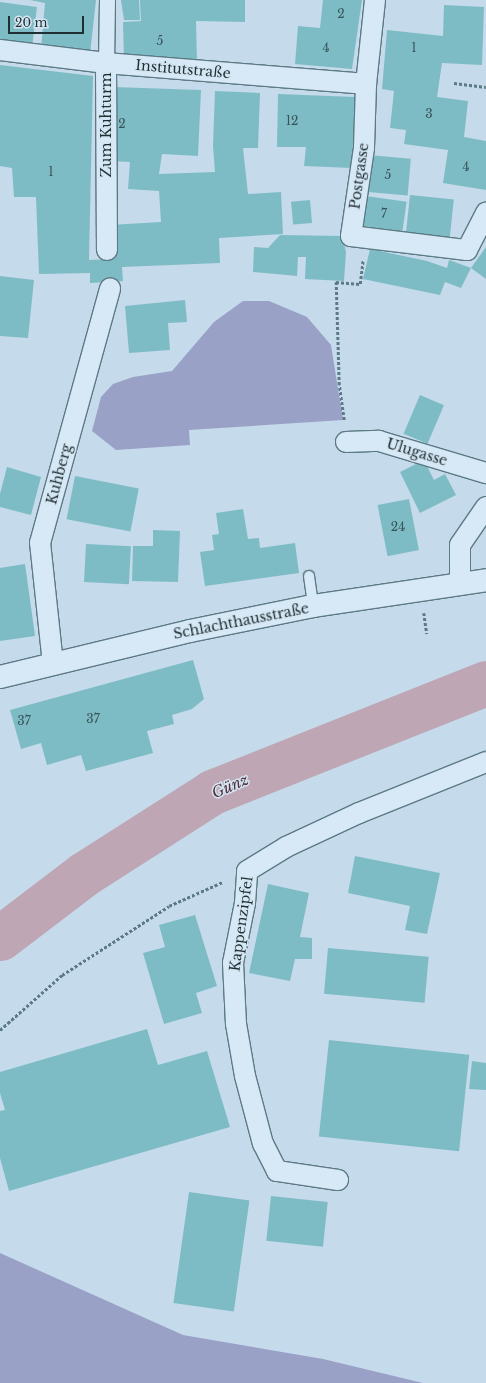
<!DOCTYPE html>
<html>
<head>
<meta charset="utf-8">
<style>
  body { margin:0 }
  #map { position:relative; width:486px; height:1383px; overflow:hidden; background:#c5daea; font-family:"Libre Baskerville",serif }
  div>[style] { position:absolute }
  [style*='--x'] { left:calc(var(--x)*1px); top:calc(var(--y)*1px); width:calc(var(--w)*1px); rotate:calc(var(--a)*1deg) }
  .green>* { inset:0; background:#9aa1c7 }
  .river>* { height:45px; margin:-22.5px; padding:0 22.5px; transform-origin:22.5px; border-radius:22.5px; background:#bea6b4 }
  .building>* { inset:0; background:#7ebcc5; transform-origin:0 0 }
  .path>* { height:2.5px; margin-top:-1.25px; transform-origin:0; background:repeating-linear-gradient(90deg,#5c7a84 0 3px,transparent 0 5px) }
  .roads { filter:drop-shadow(1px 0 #5c7a84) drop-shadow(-1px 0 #5c7a84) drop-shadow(0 1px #5c7a84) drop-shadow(0 -1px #5c7a84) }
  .service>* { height:10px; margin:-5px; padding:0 5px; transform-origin:5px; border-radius:5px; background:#d7e9f6 }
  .pedestrian>* { height:15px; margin:-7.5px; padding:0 7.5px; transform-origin:7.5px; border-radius:7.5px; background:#d7e9f6 }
  .minor>* { height:20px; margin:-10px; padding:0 10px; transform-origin:10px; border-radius:10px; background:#d7e9f6 }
  .secondary>* { height:22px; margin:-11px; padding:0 11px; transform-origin:11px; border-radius:11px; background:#d7e9f6 }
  span { translate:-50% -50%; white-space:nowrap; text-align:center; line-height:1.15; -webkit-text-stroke:3px #d4e5f2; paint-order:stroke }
  .number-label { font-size:12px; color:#375359 }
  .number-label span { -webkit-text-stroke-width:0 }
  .street-label { font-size:14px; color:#1f3035 }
  .water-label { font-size:15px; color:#53303c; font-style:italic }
  .scale { position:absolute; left:8px; top:16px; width:76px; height:18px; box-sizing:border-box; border:2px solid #1f3035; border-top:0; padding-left:5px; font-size:12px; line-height:14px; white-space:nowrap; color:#1f3035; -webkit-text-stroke:3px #d4e5f2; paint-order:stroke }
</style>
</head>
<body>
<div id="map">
  <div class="green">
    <i style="clip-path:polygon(243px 301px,269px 301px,307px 317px,331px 345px,343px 420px,189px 430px,190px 445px,116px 450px,92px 431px,101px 397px,113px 384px,133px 377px,172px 371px,214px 322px)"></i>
    <i style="clip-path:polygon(0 1253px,183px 1335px,323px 1359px,423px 1383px,0 1383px)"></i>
  </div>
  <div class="river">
    <i style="--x:0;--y:938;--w:106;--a:-37.3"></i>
    <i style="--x:84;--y:874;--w:152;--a:-32.6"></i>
    <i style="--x:212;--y:792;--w:295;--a:-21.7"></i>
  </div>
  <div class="building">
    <i style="clip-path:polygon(30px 0,96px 0,90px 54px,41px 49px,45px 3px)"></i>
    <i style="clip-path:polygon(121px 0,139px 0,140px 20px,124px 20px)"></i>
    <i style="clip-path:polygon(140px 0,245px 0,245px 22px,196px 21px,197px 62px,124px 59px,123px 22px,141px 21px)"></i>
    <i style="clip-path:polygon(323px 0,362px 0,352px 69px,295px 64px,298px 26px,320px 28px)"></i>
    <i style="clip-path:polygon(0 2px,37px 7px,32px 48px,0 44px)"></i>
    <i style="clip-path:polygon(444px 5px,484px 7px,482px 65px,442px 63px,437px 97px,468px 101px,464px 137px,486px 141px,486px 190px,443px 183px,448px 150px,404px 144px,406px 130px,390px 128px,394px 91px,382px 89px,387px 30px,443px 36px)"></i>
    <i style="clip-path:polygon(0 65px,93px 76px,89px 260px,112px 259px,110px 225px,161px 222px,159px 191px,128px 189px,130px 162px,111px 161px,113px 87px,201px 90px,198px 156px,162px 154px,159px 174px,215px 172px,213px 146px,215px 91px,260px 93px,258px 148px,243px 148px,248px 194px,281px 192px,283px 234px,219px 238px,220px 263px,122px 267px,123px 281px,90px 283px,90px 273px,39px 274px,36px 197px,14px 197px,12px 168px,0 166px)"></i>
    <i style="clip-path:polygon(278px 94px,355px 97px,352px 168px,304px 166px,306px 147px,277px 147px)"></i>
    <i style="left:369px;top:155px;width:42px;height:37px;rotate:5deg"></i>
    <i style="left:410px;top:195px;width:44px;height:38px;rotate:6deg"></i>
    <i style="left:366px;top:196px;width:41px;height:30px;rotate:8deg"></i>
    <i style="left:310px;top:200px;width:23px;height:19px;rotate:85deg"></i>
    <i style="clip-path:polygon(280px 235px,342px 236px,346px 252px,344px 281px,305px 279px,306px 257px,298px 257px,297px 276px,253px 272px,254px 247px,268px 248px)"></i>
    <i style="clip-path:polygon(486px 247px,486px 279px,471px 268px)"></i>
    <i style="clip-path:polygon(370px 249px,427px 261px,447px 268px,449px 260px,471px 268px,461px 288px,445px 282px,440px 295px,363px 279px)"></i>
    <i style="clip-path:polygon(0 276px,34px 280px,28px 338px,0 336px)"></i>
    <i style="clip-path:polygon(185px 300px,187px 322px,168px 323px,170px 350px,129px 353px,125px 306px)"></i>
    <i style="left:420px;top:395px;width:26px;height:42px;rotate:23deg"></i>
    <i style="clip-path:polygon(424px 460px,434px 480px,445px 474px,456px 495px,420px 513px,400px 472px)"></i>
    <i style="clip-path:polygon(7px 467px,41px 477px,31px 515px,0 507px,0 494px)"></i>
    <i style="left:75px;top:476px;width:65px;height:44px;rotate:11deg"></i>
    <i style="left:409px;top:499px;width:52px;height:32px;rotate:79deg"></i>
    <i style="clip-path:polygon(243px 509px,248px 539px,259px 538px,260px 548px,295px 543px,299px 573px,205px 586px,200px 552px,214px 550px,212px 535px,219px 534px,216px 513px)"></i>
    <i style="clip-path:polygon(153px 530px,180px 531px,178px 582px,132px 581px,133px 546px,153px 546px)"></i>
    <i style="left:86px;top:544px;width:45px;height:38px;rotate:3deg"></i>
    <i style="clip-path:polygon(25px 564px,35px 636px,0 641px,0 568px)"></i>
    <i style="clip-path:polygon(193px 660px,204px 699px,192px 709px,172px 715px,174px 724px,147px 731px,153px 753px,86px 771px,81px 755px,47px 765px,41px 743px,21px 749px,10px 710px)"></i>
    <i style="clip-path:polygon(355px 856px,440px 873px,427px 934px,405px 930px,410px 906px,348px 893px)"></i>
    <i style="clip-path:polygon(268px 884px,309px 893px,300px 937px,312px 938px,312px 959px,295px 959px,290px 981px,249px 973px)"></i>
    <i style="clip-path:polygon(195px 915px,217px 986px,196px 993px,202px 1013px,164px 1024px,143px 953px,165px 947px,159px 925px)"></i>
    <i style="left:328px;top:948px;width:101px;height:46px;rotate:5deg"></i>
    <i style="clip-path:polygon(147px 1029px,158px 1065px,207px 1051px,230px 1127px,9px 1191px,0 1158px,0 1111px,5px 1110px,0 1093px,0 1072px)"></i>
    <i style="left:329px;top:1040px;width:141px;height:97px;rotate:6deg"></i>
    <i style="clip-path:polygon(472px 1061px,486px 1063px,486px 1090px,469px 1089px)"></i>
    <i style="left:189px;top:1192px;width:61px;height:112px;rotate:8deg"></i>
    <i style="left:271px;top:1196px;width:57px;height:45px;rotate:6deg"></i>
  </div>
  <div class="path">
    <i style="--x:454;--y:83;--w:32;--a:7"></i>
    <i style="--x:344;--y:420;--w:35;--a:-98"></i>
    <i style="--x:339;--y:385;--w:103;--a:-91.7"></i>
    <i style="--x:336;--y:282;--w:24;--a:5"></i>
    <i style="--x:360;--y:284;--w:24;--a:-83"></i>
    <i style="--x:424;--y:613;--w:21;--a:82"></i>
    <i style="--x:0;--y:1030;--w:83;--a:-41.6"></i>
    <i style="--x:62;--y:975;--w:127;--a:-32.8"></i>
    <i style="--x:169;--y:906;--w:59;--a:-24"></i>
  </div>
  <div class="roads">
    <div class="service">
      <i style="--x:309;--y:576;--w:30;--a:82"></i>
    </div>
    <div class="pedestrian">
      <i style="--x:106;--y:63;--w:63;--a:-89.1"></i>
    </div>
    <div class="minor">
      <i style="--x:375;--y:0;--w:84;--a:96.1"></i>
      <i style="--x:366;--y:84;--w:64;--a:91.8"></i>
      <i style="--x:364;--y:148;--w:89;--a:98.4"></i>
      <i style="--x:351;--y:236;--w:117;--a:6.9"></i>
      <i style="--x:467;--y:250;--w:42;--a:-62.8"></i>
      <i style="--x:0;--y:50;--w:107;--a:7"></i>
      <i style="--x:106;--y:63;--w:261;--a:4.6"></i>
      <i style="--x:106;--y:63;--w:187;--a:89.7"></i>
      <i style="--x:346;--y:442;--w:33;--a:-2"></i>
      <i style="--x:379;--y:441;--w:112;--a:16.7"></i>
      <i style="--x:460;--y:582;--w:37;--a:-90"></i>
      <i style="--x:460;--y:545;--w:46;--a:-55.6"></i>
      <i style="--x:53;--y:664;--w:122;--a:-96.1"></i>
      <i style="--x:40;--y:543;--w:264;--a:-74.6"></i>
      <i style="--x:338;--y:1180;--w:62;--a:-171.6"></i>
      <i style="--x:277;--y:1171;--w:30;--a:-117"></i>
      <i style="--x:263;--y:1144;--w:70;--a:-104.8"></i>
      <i style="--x:245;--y:1076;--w:53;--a:-99.8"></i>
      <i style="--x:236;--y:1024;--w:61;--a:-92.8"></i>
      <i style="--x:233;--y:963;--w:61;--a:-78.7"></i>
      <i style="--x:245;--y:903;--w:32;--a:-86"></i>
      <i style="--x:247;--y:871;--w:46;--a:-31.6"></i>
      <i style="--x:286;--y:847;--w:81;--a:-25"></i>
      <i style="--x:359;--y:813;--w:137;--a:-21.9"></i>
    </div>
    <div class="secondary">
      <i style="--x:0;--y:677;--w:195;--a:-13.6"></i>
      <i style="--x:190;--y:631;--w:126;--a:-11.5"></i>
      <i style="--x:313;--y:606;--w:175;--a:-8.5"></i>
    </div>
  </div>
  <div class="number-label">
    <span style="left:341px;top:14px">2</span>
    <span style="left:160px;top:41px">5</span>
    <span style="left:326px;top:48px">4</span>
    <span style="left:414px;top:48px">1</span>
    <span style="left:429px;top:114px">3</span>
    <span style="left:292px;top:121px">12</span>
    <span style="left:122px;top:124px">2</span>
    <span style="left:466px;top:167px">4</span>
    <span style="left:51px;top:172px">1</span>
    <span style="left:388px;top:175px">5</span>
    <span style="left:384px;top:214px">7</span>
    <span style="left:398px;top:527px">24</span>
    <span style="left:93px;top:719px">37</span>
    <span style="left:24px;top:721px">37</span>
  </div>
  <div class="street-label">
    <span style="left:183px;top:69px;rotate:5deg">Institutstraße</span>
    <span style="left:106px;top:125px;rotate:-90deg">Zum Kuhturm</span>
    <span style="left:359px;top:176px;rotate:-82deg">Postgasse</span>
    <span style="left:417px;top:452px;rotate:17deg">Ulugasse</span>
    <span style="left:59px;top:474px;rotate:-75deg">Kuhberg</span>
    <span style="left:241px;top:621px;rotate:-11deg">Schlachthausstraße</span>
    <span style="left:241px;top:924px;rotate:-82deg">Kappenzipfel</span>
  </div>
  <div class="water-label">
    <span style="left:230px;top:786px;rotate:-23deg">Günz</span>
  </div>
  <div class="scale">20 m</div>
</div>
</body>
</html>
